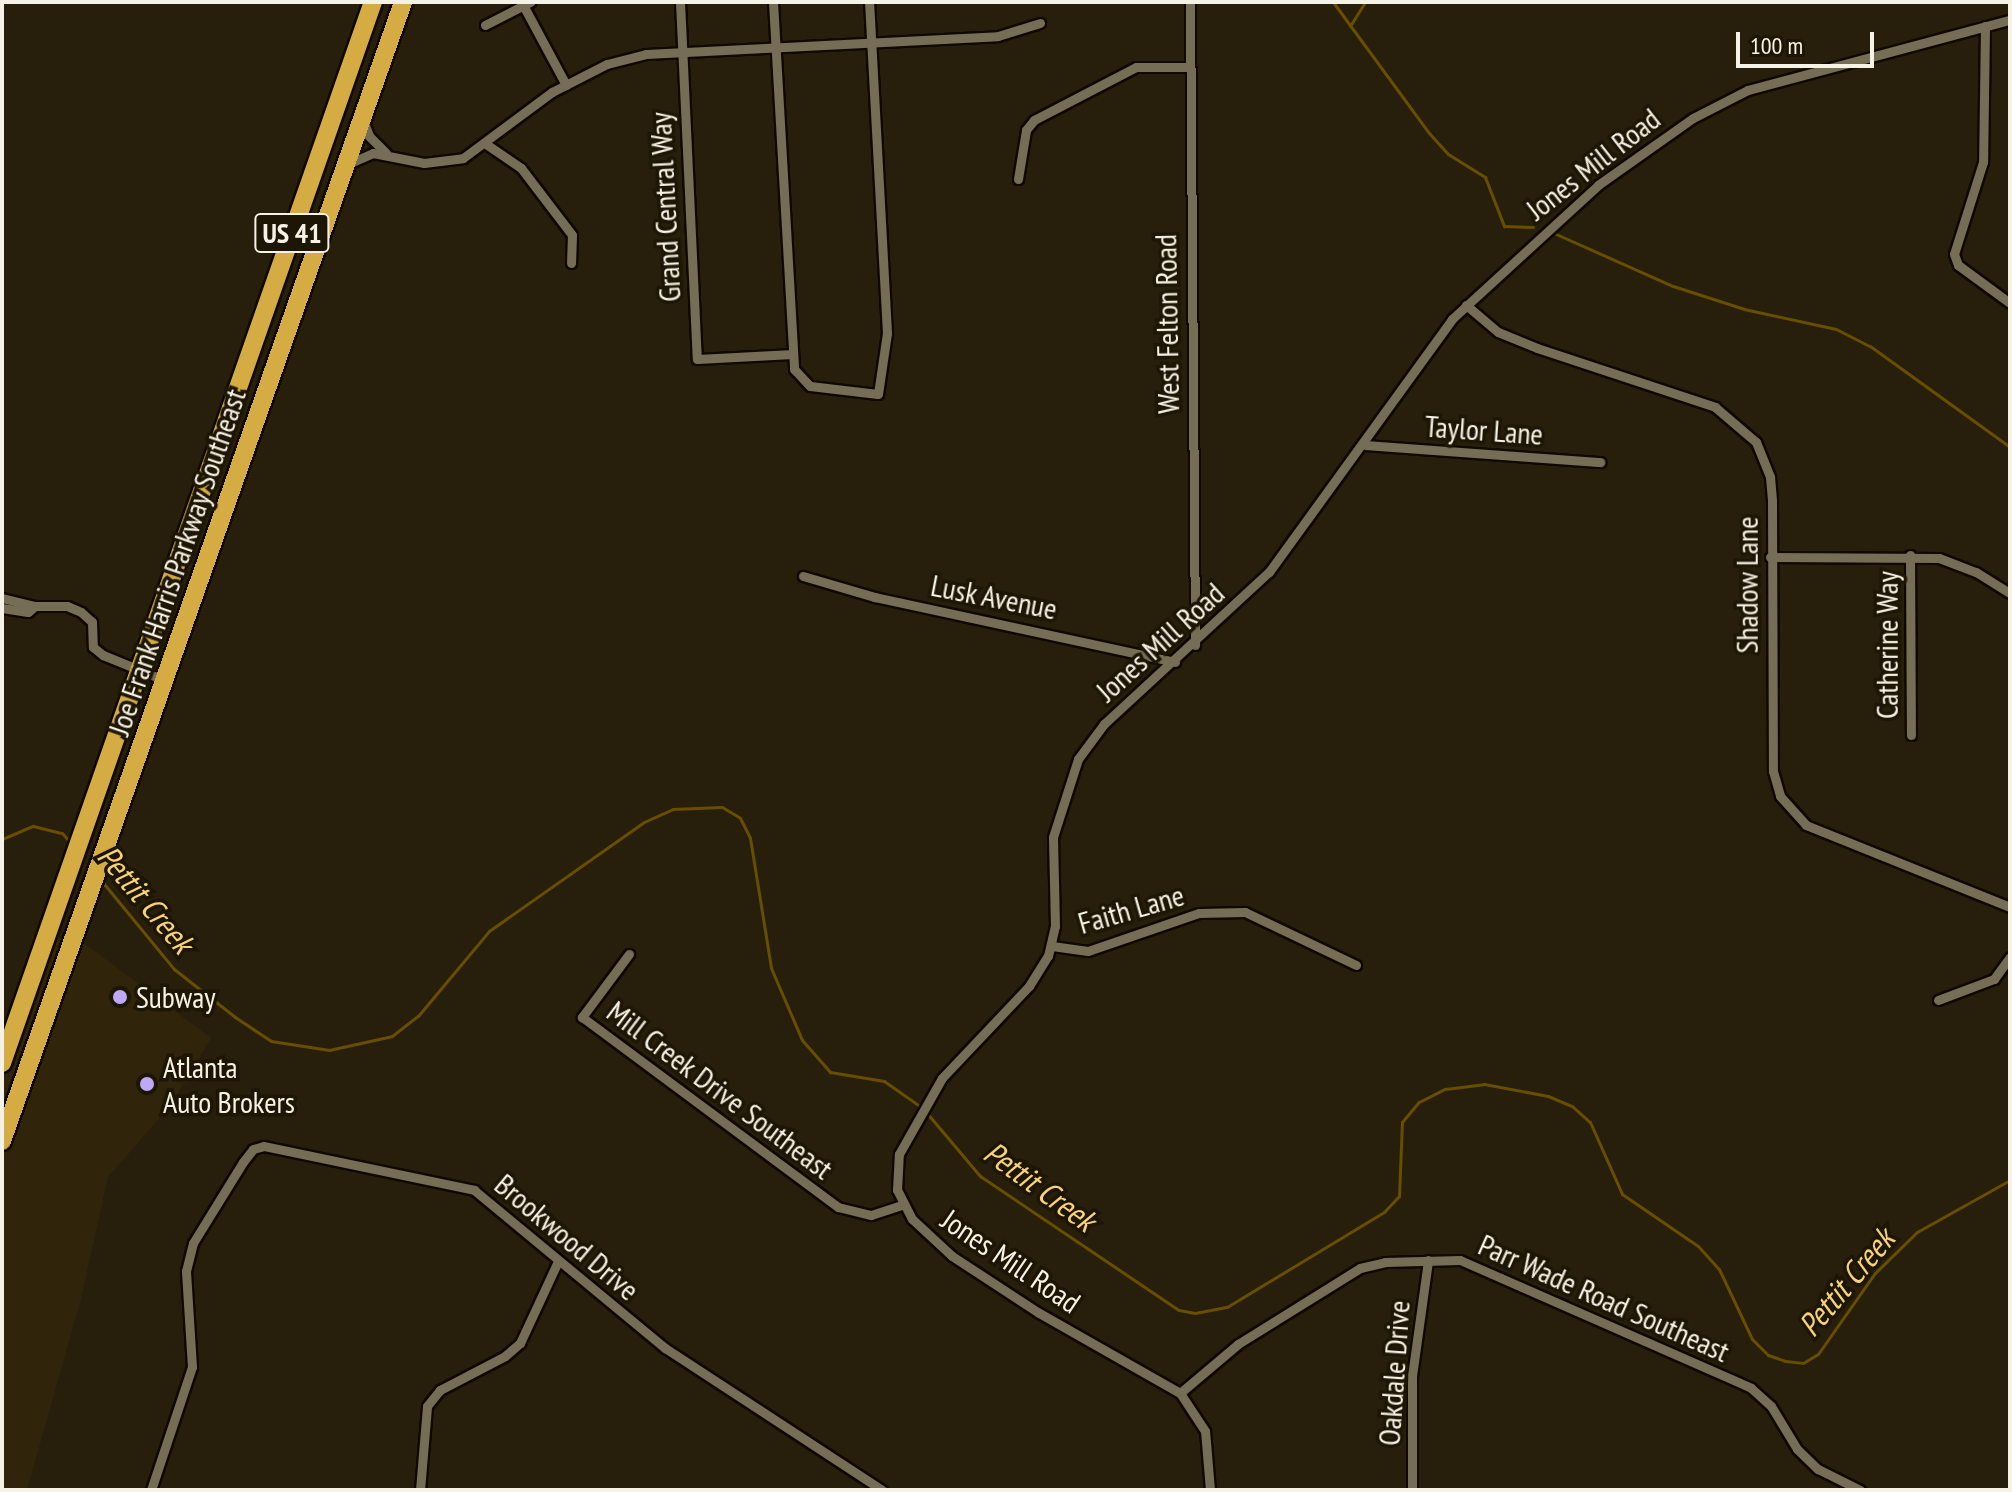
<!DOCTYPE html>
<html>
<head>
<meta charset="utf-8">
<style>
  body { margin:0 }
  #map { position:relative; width:2012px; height:1492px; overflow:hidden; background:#271f0c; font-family:"PT Sans Narrow",sans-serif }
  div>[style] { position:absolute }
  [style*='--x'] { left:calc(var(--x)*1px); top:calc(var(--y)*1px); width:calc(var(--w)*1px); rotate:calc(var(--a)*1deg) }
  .built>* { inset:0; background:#30250a }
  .stream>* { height:3px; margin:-1.5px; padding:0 1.5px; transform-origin:1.5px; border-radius:1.5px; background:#674e00 }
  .roads { filter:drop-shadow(2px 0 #100900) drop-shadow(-2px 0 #100900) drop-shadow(0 2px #100900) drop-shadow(0 -2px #100900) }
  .street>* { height:9px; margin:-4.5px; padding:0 4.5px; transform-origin:4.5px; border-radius:4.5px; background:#766d57 }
  .highway>* { height:18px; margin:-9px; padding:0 9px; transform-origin:9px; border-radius:9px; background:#d5ac43 }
  .dots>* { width:22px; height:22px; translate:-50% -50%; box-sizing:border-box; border:4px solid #1d1604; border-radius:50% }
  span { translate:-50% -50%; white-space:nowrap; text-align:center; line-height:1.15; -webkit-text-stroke:7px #1d1604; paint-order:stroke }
  .shield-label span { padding:2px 6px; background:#1d1604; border:2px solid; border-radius:6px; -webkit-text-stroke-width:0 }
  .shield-label { font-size:28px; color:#f7f2e6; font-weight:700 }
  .street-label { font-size:30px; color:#f7f2e6 }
  .poi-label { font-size:30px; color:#f7f2e6 }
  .left { translate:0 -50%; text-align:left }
  .water-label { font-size:32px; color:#f8d276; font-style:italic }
  .frame { position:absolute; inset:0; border:4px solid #f7f2e6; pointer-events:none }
  .scale { position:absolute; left:1736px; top:32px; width:138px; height:36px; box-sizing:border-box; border:4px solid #f7f2e6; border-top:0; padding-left:10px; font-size:24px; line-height:28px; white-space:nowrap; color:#f7f2e6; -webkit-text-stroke:6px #1d1604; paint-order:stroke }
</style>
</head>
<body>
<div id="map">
  <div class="built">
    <i style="clip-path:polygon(35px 931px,84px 943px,211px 1038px,170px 1106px,108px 1177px,81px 1299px,27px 1490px,2px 1490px,2px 1029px)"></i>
  </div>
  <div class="stream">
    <i style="--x:1333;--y:2;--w:162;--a:53.8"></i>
    <i style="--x:1429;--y:133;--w:28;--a:48"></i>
    <i style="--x:1448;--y:154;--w:44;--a:31.9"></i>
    <i style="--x:1485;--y:177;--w:53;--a:68.8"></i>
    <i style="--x:1504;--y:226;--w:29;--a:2"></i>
    <i style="--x:1350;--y:26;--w:28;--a:-58"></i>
    <i style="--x:1556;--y:234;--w:128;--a:24"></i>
    <i style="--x:1673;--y:286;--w:75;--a:17.9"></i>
    <i style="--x:1744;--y:309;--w:94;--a:12.3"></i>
    <i style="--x:1836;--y:329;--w:38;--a:27"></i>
    <i style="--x:1870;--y:346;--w:173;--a:35.8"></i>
    <i style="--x:2;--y:839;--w:34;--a:-23"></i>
    <i style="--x:33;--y:826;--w:30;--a:14"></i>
    <i style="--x:62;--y:833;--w:12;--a:48"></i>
    <i style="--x:100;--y:879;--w:117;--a:50.6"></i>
    <i style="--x:174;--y:969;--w:78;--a:38.2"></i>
    <i style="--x:235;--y:1017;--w:43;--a:33.7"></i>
    <i style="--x:271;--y:1041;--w:59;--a:8.8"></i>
    <i style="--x:329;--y:1050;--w:65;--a:-12.5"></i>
    <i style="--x:392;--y:1036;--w:33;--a:-38"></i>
    <i style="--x:418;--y:1016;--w:111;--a:-50.1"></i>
    <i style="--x:489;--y:931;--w:189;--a:-35.1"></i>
    <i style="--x:644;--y:822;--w:32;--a:-24"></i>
    <i style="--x:673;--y:809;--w:49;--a:-2.3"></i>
    <i style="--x:722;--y:807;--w:21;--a:31"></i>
    <i style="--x:740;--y:818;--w:22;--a:63"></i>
    <i style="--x:750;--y:838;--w:132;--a:80.8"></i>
    <i style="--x:771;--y:968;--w:78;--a:66.7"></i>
    <i style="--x:802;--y:1040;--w:43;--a:48.8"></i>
    <i style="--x:830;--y:1072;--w:55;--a:9.5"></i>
    <i style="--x:884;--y:1081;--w:45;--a:35.1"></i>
    <i style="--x:926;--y:1112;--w:84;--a:49.8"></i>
    <i style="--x:980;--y:1176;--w:240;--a:34"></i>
    <i style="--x:1179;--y:1310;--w:16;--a:11"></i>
    <i style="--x:1195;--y:1313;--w:33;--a:-11"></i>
    <i style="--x:1227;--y:1307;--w:184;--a:-31.2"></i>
    <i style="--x:1384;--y:1212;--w:22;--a:-47"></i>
    <i style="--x:1399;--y:1196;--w:74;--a:-87.7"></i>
    <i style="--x:1402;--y:1122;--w:26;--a:-50"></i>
    <i style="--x:1419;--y:1102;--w:29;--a:-27"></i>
    <i style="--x:1445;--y:1089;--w:39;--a:-7"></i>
    <i style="--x:1484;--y:1084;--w:65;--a:10.6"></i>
    <i style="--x:1548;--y:1096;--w:26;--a:23"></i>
    <i style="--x:1572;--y:1106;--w:24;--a:42"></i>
    <i style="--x:1590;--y:1122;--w:79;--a:66"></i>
    <i style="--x:1622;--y:1194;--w:92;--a:34.4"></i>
    <i style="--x:1698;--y:1246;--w:31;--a:48"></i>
    <i style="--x:1719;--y:1269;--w:77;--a:64.8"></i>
    <i style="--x:1752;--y:1339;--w:23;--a:45"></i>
    <i style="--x:1768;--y:1355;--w:18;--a:19"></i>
    <i style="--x:1785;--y:1361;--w:18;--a:6"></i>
    <i style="--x:1803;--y:1363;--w:17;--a:-31"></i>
    <i style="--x:1818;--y:1354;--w:99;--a:-54.9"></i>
    <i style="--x:1875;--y:1273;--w:59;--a:-44.3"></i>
    <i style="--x:1917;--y:1232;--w:107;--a:-29.2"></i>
  </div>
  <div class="roads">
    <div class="street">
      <i style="--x:680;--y:2;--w:357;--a:87.3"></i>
      <i style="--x:697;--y:359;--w:96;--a:-3"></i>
      <i style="--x:773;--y:2;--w:368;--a:86.7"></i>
      <i style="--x:794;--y:369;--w:23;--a:47"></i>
      <i style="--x:810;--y:386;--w:68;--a:6.7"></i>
      <i style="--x:878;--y:394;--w:62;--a:-81.6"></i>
      <i style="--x:887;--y:333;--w:331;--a:-93.1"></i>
      <i style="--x:1190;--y:2;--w:643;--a:89.55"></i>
      <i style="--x:523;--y:5;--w:91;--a:61.7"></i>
      <i style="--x:485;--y:25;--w:51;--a:-27.1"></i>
      <i style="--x:1985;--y:26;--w:136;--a:90.8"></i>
      <i style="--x:1983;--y:162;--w:96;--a:107.5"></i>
      <i style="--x:1954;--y:254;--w:12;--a:70"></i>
      <i style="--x:1958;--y:265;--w:64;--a:36.2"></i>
      <i style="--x:363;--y:120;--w:17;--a:69"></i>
      <i style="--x:369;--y:136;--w:24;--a:45"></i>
      <i style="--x:486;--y:144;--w:42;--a:34.4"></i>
      <i style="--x:521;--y:168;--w:84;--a:52.7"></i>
      <i style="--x:572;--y:235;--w:28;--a:92"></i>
      <i style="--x:348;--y:164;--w:27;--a:-24"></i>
      <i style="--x:373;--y:153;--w:52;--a:11.1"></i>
      <i style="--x:424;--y:163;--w:39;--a:-7"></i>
      <i style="--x:463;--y:158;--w:111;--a:-36.6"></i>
      <i style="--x:552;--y:92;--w:62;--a:-27"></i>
      <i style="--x:607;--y:64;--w:40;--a:-14.4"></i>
      <i style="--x:646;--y:54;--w:352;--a:-2.9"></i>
      <i style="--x:998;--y:36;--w:44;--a:-17.2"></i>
      <i style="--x:1018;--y:179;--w:50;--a:-80.7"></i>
      <i style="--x:1026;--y:130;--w:13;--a:-51"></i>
      <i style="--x:1034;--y:120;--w:115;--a:-27.5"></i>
      <i style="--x:1136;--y:67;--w:54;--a:0"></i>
      <i style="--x:1466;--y:305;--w:42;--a:40.2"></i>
      <i style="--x:1498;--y:332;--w:42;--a:22.3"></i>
      <i style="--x:1537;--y:348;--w:188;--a:18.3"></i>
      <i style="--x:1715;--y:407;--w:54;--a:40.5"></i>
      <i style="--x:1756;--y:442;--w:38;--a:68"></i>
      <i style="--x:1770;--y:477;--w:24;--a:85"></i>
      <i style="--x:1772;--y:501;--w:270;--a:89.8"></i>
      <i style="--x:1773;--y:771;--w:26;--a:74"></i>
      <i style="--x:1780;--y:796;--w:39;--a:48"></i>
      <i style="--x:1806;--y:825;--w:220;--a:21.9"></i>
      <i style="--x:1366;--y:445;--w:235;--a:4.2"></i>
      <i style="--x:1910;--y:555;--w:180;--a:89.7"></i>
      <i style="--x:1770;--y:557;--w:169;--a:0.3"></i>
      <i style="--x:1939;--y:558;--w:40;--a:21"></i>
      <i style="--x:1976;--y:572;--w:40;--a:32"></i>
      <i style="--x:803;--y:576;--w:75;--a:16.3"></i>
      <i style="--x:875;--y:597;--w:307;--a:12.2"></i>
      <i style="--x:2;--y:598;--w:34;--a:14"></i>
      <i style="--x:2;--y:608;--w:26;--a:9"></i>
      <i style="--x:28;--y:612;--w:9;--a:-41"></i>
      <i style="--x:35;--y:606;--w:32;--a:0"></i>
      <i style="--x:67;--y:606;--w:15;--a:23"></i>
      <i style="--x:81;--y:612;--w:15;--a:42"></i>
      <i style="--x:92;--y:622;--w:25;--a:88"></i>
      <i style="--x:93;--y:647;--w:13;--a:39"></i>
      <i style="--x:103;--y:655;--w:66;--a:22.3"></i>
      <i style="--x:1052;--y:946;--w:36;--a:8"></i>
      <i style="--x:1088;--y:951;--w:117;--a:-18.9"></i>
      <i style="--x:1199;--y:913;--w:46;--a:-1.2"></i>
      <i style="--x:1245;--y:912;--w:123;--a:25.5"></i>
      <i style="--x:629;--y:954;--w:79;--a:126.7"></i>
      <i style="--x:582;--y:1017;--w:319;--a:36.6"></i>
      <i style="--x:838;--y:1207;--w:34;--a:14"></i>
      <i style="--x:871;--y:1215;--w:33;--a:-18"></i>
      <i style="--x:1938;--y:1000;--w:60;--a:-20.6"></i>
      <i style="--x:1994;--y:979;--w:27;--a:-54"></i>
      <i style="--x:1180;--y:1393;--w:76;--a:-40.2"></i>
      <i style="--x:1238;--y:1344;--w:144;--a:-31.9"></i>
      <i style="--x:1360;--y:1268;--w:26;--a:-13"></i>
      <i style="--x:1385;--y:1262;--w:75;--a:-1.5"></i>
      <i style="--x:1460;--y:1260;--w:318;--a:23.7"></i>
      <i style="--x:1751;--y:1388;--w:27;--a:42"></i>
      <i style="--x:1771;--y:1406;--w:50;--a:58.8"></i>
      <i style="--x:1797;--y:1449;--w:29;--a:44"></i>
      <i style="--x:1818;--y:1469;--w:47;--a:26.6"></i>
      <i style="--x:151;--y:1490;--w:130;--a:-71.6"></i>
      <i style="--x:192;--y:1367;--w:96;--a:-93.6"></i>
      <i style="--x:186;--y:1271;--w:29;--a:-76"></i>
      <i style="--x:193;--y:1243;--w:95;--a:-58.3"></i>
      <i style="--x:243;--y:1162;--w:16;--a:-52"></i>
      <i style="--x:253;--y:1149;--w:11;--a:-15"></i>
      <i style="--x:264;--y:1146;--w:215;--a:11.8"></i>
      <i style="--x:474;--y:1190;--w:248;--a:39.6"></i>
      <i style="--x:665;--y:1348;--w:259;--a:33.2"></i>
      <i style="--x:420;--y:1490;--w:84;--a:-85.2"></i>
      <i style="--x:427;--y:1406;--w:21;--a:-51"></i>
      <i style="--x:440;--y:1390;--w:73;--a:-27.6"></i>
      <i style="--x:505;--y:1356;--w:20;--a:-41"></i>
      <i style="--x:520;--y:1343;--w:90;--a:-65.1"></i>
      <i style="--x:1210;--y:1490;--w:59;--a:-94.8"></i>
      <i style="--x:1205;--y:1431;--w:45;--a:-123.3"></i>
      <i style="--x:1180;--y:1393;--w:162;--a:-150.4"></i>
      <i style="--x:1039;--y:1313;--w:104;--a:-146.8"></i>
      <i style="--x:952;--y:1256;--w:54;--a:-137.2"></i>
      <i style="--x:912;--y:1219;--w:33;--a:-117"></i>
      <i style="--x:897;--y:1190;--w:36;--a:-87"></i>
      <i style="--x:899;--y:1154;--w:87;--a:-60.5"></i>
      <i style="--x:942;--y:1078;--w:127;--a:-46.6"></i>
      <i style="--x:1029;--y:986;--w:36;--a:-58"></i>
      <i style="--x:1048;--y:956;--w:31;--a:-77"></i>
      <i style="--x:1055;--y:926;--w:89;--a:-91.3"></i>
      <i style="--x:1053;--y:837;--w:82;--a:-72.2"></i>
      <i style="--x:1078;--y:759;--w:44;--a:-53.4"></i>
      <i style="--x:1104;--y:724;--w:224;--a:-42.7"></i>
      <i style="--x:1269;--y:572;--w:312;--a:-54.1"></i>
      <i style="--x:1452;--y:319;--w:198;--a:-42.5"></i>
      <i style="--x:1598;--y:185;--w:116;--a:-35.2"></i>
      <i style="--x:1693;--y:118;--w:62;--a:-27"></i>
      <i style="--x:1748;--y:90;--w:271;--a:-15"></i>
      <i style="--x:1412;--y:1490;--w:114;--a:-90"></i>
      <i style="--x:1412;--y:1376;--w:117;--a:-82.1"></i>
    </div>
    <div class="highway">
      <i style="--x:2;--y:1063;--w:1124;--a:-70.73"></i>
      <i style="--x:2;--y:1141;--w:1208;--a:-70.6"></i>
    </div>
  </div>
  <div class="dots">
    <i style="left:120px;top:997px;background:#bfa9f4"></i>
    <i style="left:147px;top:1084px;background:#bfa9f4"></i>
  </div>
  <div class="shield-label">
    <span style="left:292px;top:233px">US 41</span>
  </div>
  <div class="street-label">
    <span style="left:1593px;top:164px;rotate:-38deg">Jones Mill Road</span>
    <span style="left:665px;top:207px;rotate:-93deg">Grand Central Way</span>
    <span style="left:1167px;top:324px;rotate:-91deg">West Felton Road</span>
    <span style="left:1484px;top:430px;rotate:4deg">Taylor Lane</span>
    <span style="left:177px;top:562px;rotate:-71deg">Joe Frank Harris Parkway Southeast</span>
    <span style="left:1747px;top:585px;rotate:-90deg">Shadow Lane</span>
    <span style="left:994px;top:597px;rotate:11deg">Lusk Avenue</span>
    <span style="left:1160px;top:642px;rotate:-42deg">Jones Mill Road</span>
    <span style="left:1887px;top:645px;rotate:-90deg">Catherine Way</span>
    <span style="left:1131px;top:909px;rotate:-16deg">Faith Lane</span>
    <span style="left:720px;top:1090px;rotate:37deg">Mill Creek Drive Southeast</span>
    <span style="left:567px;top:1237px;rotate:40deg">Brookwood Drive</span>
    <span style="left:1011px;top:1261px;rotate:34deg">Jones Mill Road</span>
    <span style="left:1604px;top:1298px;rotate:24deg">Parr Wade Road Southeast</span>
    <span style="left:1394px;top:1373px;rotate:-86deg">Oakdale Drive</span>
  </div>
  <div class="poi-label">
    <span class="left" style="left:136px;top:997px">Subway</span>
    <span class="left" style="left:163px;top:1084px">Atlanta<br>Auto Brokers</span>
  </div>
  <div class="water-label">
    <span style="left:146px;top:899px;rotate:50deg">Pettit Creek</span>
    <span style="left:1040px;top:1186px;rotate:36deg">Pettit Creek</span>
    <span style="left:1846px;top:1282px;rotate:-50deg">Pettit Creek</span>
  </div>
  <div class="frame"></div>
  <div class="scale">100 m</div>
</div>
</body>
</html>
